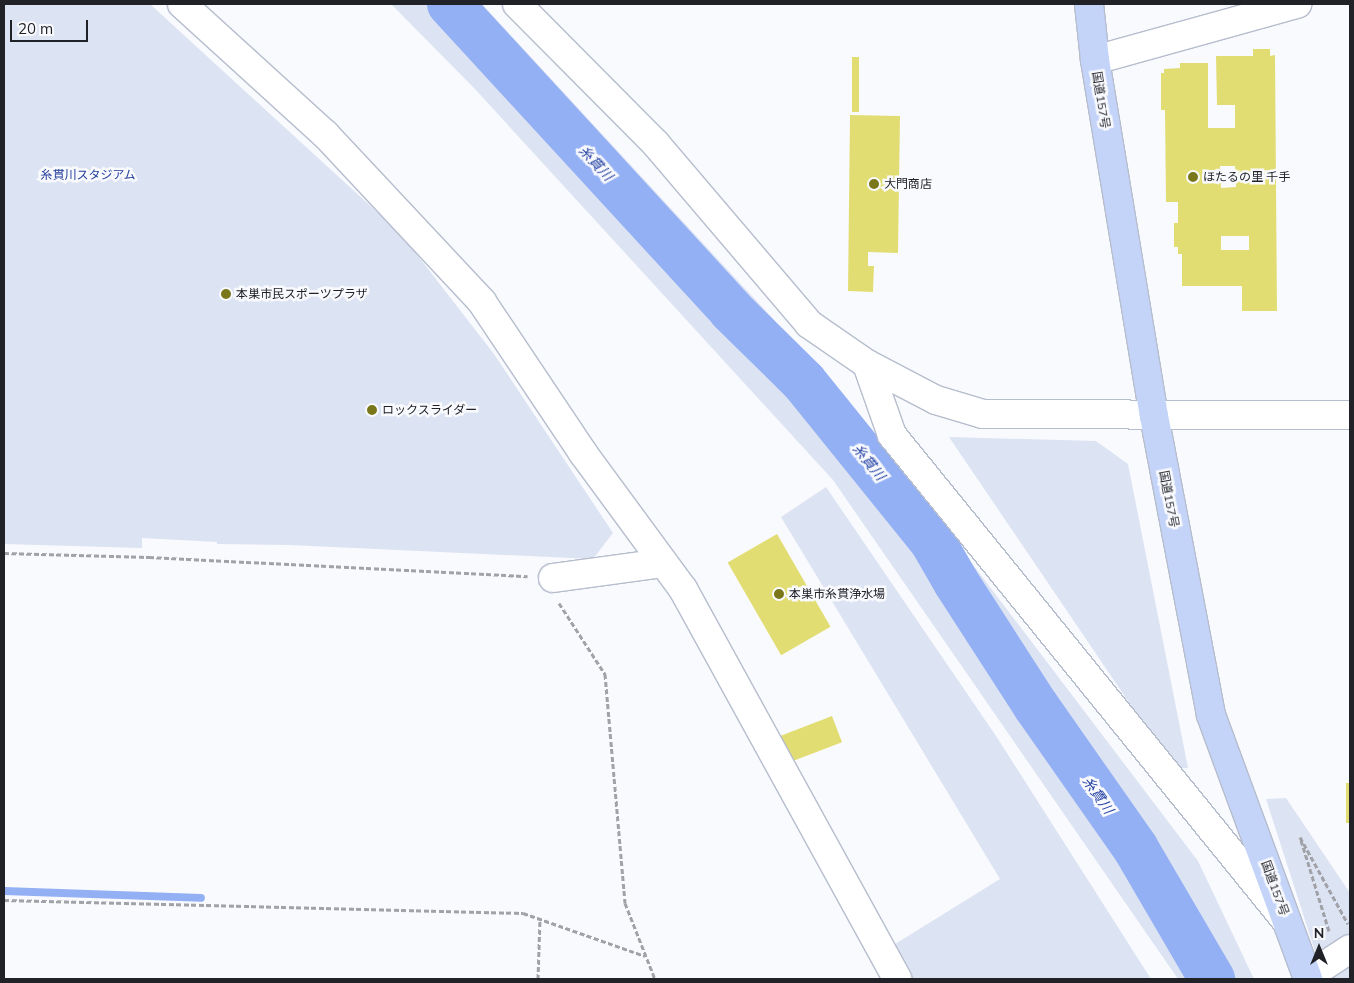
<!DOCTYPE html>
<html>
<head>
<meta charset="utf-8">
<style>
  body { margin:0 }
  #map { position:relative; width:1354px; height:983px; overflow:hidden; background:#f9fafe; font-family:Mulish,"Noto Sans JP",sans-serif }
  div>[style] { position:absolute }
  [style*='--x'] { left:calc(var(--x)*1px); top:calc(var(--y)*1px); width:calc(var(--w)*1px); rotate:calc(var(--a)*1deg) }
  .green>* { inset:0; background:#dce3f2 }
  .stream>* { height:8px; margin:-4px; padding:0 4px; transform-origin:4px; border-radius:4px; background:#94b0f4 }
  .river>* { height:46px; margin:-23px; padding:0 23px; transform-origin:23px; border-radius:23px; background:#94b0f4 }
  .building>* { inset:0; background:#e2dd73; transform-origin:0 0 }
  .path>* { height:3px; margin-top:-1.5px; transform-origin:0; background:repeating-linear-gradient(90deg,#a0a2a7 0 5px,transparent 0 7.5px) }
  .roads { filter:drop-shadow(1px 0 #b6bdcd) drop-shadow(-1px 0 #b6bdcd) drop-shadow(0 1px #b6bdcd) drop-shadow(0 -1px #b6bdcd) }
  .minor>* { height:28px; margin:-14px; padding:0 14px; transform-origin:14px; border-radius:14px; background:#fff }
  .highway>* { height:28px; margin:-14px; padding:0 14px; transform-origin:14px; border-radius:14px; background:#c4d4f9 }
  .dots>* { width:14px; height:14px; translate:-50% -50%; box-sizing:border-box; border:2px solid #f9fafe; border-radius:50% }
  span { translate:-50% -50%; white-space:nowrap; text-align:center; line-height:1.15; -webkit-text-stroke:5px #f9fafe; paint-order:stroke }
  .street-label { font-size:12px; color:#202228 }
  .park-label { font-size:12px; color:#203b9a }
  .poi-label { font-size:12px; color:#202228 }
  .left { translate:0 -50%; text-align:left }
  .water-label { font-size:14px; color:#2744a4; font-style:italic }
  .frame { position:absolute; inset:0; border:5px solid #202228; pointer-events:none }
  .north { position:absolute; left:1294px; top:923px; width:50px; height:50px; -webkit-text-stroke:4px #f9fafe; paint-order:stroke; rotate:0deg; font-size:14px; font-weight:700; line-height:20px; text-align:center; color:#202228 }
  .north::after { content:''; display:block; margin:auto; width:18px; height:22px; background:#202228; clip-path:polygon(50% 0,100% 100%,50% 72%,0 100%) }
  .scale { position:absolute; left:10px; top:20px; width:78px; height:22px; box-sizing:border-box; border:2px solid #202228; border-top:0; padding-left:6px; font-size:15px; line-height:18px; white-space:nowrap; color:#202228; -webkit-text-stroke:4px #f9fafe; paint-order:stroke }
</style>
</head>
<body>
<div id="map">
  <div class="green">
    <i style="clip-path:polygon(4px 4px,150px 4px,401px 234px,494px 354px,613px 533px,593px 559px,290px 545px,217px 544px,217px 542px,142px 538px,142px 548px,4px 544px)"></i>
    <i style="clip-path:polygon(391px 4px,482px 4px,848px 400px,1198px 861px,1254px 979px,1178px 979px,833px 480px,474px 88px)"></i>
    <i style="clip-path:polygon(949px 437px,1096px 441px,1128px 464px,1188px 768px,1174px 769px)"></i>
    <i style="clip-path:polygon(826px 487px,996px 736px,1151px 979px,912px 979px,892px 946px,1000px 879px,781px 517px)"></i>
    <i style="clip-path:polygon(1286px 798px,1350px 893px,1350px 979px,1324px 979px,1266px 799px)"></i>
  </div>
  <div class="stream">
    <i style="--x:4;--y:891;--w:197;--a:2"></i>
  </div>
  <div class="river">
    <i style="--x:450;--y:4;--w:415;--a:47.4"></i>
    <i style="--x:731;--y:310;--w:103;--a:44.6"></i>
    <i style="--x:804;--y:382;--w:206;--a:51.1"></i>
    <i style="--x:933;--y:542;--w:46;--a:60.1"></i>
    <i style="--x:956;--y:582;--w:148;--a:57.2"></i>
    <i style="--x:1036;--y:706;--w:174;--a:55"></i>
    <i style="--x:1136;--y:849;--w:151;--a:59.7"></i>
  </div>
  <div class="building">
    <i style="clip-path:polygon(evenodd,1253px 49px,1270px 49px,1270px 56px,1275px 55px,1277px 311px,1242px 311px,1242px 286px,1182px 286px,1182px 254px,1178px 254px,1178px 247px,1174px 247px,1174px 223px,1178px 223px,1178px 202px,1166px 202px,1165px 110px,1161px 110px,1161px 73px,1164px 73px,1164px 69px,1180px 68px,1180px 63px,1208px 63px,1208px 128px,1235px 128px,1235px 105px,1217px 105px,1216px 56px,1253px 56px,1253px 49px,1220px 166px,1235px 166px,1236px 187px,1221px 188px,1220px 166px,1253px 49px,1221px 236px,1249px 236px,1249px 250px,1221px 250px,1221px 236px)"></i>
    <i style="left:852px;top:57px;width:7px;height:55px"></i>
    <i style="clip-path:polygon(850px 115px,900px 116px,898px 253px,868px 252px,868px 266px,874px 266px,873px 292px,848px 291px)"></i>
    <i style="left:777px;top:534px;width:107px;height:57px;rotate:60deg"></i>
    <i style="left:832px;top:716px;width:28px;height:59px;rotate:69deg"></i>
    <i style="left:1346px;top:783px;width:4px;height:40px"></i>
  </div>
  <div class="path">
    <i style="--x:4;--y:553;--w:145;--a:1.6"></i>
    <i style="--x:149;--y:557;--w:379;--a:2.9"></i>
    <i style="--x:559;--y:603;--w:85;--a:57.1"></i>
    <i style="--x:605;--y:674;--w:230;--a:85"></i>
    <i style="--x:625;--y:903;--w:82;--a:68.5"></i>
    <i style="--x:4;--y:900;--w:519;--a:1.43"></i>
    <i style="--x:523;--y:913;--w:129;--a:19.4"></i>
    <i style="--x:1329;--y:931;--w:98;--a:-107.1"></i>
    <i style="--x:1300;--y:837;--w:99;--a:61.1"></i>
    <i style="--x:538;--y:979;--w:61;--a:-88.1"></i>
  </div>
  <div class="roads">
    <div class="minor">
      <i style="--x:182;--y:4;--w:193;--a:42.3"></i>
      <i style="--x:325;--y:134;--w:230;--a:46.9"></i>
      <i style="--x:482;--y:302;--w:182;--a:56.2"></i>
      <i style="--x:583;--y:453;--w:169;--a:53.7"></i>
      <i style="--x:683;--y:589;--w:445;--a:61.2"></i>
      <i style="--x:517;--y:4;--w:197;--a:45.2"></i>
      <i style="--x:656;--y:144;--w:236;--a:49.6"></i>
      <i style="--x:809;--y:324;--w:70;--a:34.6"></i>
      <i style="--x:867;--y:364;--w:78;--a:27.6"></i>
      <i style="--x:936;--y:400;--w:49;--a:16.6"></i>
      <i style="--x:983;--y:414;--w:367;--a:0.2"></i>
      <i style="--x:1095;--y:60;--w:210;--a:-15.5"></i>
      <i style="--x:867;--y:364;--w:75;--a:70.6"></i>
      <i style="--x:892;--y:435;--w:621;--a:50.95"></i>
      <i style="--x:553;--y:578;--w:111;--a:-7.8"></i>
      <i style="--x:1307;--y:977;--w:51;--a:-33.1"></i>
    </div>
    <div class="highway">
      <i style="--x:1089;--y:4;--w:56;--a:83.9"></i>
      <i style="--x:1095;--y:60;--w:361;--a:80.6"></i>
      <i style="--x:1154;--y:416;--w:304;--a:79.2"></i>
      <i style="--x:1211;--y:715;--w:281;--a:69.8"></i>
    </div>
  </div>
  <div class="dots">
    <i style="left:1193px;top:177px;background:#7a761a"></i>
    <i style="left:874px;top:184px;background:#7a761a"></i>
    <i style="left:226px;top:294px;background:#7a761a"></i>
    <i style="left:372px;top:410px;background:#7a761a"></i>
    <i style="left:779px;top:594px;background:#7a761a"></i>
  </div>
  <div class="street-label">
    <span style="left:1101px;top:100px;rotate:81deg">国道157号</span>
    <span style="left:1169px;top:499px;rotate:79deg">国道157号</span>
    <span style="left:1275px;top:888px;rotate:70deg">国道157号</span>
  </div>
  <div class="park-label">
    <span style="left:88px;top:175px">糸貫川スタジアム</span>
  </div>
  <div class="poi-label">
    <span class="left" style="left:1203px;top:177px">ほたるの里 千手</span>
    <span class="left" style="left:884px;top:184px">大門商店</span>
    <span class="left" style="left:236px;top:294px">本巣市民スポーツプラザ</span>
    <span class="left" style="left:382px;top:410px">ロックスライダー</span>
    <span class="left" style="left:789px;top:594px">本巣市糸貫浄水場</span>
  </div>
  <div class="water-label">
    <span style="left:596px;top:163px;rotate:47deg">糸貫川</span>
    <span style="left:869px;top:462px;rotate:51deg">糸貫川</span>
    <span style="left:1098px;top:795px;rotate:55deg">糸貫川</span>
  </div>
  <div class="frame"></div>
  <div class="north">N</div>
  <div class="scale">20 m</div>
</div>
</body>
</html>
